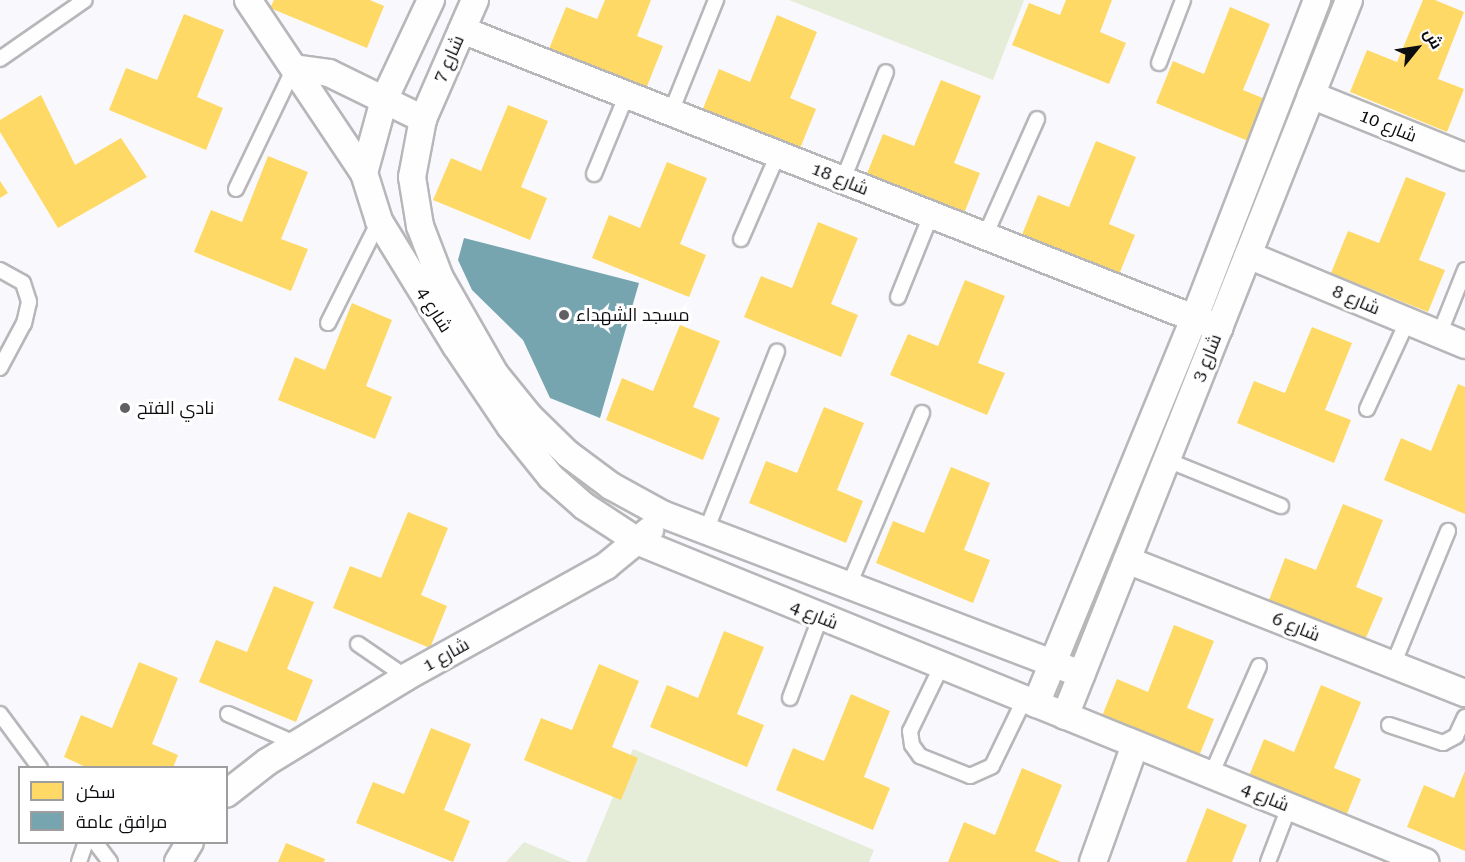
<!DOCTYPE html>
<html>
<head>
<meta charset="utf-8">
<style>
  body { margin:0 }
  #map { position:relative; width:1465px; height:862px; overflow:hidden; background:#f9f9fd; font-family:"Roboto Serif",Cairo,serif }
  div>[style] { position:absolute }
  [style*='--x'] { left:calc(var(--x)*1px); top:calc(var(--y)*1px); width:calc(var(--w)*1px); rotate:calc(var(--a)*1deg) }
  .green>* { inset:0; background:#e5ecd8 }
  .homes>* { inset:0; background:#ffd966 }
  .public>* { inset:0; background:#76a5af }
  .roads { filter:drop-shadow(2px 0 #b7b7ba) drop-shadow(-2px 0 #b7b7ba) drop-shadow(0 2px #b7b7ba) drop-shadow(0 -2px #b7b7ba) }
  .service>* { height:14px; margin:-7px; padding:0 7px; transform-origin:7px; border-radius:7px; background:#fefeff }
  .minor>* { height:26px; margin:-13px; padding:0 13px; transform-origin:13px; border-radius:13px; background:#fefeff }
  .dots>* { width:16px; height:16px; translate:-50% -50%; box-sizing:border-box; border:3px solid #fff; border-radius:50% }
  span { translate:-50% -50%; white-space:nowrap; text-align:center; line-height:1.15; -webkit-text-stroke:6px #fff; paint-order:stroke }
  .street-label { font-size:18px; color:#0d0c10 }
  .poi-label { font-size:18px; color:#0d0c10 }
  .left { translate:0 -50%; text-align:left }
  .legend { position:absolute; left:18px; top:766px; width:210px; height:78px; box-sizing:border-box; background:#fff; border:2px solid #9e9e9f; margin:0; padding:8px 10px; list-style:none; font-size:18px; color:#0d0c10 }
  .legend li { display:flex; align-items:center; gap:12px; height:30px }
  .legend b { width:30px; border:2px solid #9e9e9f }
  .north { position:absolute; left:1387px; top:18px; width:60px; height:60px; -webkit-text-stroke:4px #fff; paint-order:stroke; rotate:60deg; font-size:16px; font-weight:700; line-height:24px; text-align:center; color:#0d0c10 }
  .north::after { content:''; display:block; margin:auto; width:21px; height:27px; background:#0d0c10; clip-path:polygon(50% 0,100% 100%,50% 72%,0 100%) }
</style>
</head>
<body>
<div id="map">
  <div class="green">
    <i style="clip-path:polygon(789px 0,1024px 0,993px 80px)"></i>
    <i style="clip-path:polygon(633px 749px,874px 850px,869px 862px,586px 862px)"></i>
    <i style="clip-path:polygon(524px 842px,571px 862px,506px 862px)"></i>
  </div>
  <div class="homes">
    <i style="clip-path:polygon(274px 0,370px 0,384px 6px,367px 48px,270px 8px)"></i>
    <i style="clip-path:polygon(605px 0,651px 0,637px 36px,663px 46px,646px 89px,549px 49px,566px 7px,597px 19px)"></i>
    <i style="clip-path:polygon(1066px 0,1112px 0,1100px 32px,1126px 43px,1109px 84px,1012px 45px,1029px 3px,1060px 15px)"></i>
    <i style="clip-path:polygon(1423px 0,1435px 0,1464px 12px,1438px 79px,1464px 89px,1447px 132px,1350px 92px,1367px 50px,1397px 62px)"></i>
    <i style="clip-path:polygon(1230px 7px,1270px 24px,1243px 90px,1270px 101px,1253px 143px,1156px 103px,1173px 61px,1204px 74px)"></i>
    <i style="clip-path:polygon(184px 14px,224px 30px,197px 97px,223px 108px,206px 150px,109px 110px,126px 68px,157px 80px)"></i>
    <i style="clip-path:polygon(777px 15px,817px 32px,790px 98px,816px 109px,799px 151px,702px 111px,719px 69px,750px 82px)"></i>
    <i style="clip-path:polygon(941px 80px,981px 96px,954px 163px,980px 173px,963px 216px,866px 176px,883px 134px,914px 146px)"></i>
    <i style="clip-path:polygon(41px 95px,75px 165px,121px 138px,147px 177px,58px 228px,0 132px,0 120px)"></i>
    <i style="clip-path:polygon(508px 105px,548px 121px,521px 187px,547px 198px,530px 240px,433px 200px,451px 158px,481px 171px)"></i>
    <i style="clip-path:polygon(1096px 141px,1136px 157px,1109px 224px,1135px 235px,1118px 277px,1021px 237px,1038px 195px,1069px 207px)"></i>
    <i style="clip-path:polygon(268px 156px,308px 172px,281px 239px,308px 249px,291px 291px,194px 252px,211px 210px,242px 222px)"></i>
    <i style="clip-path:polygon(667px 162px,707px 178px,680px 244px,706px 255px,689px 297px,592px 258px,609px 215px,640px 228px)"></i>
    <i style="clip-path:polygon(1406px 177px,1446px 193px,1419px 260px,1445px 270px,1428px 312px,1331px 273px,1348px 231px,1379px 243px)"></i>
    <i style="clip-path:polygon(0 181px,8px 193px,0 198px)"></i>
    <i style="clip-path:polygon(818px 222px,858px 238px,831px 304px,858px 315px,841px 357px,744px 317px,761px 276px,792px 288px)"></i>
    <i style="clip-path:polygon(965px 280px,1005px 296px,978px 363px,1005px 373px,987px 415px,890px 375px,908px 334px,938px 346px)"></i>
    <i style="clip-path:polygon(352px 303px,392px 320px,366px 386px,392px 397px,375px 439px,278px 400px,295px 357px,325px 370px)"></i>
    <i style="clip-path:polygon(680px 325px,720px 341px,693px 407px,720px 418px,703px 460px,606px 420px,622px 378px,653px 391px)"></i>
    <i style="clip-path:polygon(1312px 327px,1352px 343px,1325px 410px,1351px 420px,1334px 463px,1237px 423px,1254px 381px,1285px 393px)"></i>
    <i style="clip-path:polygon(1458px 384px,1465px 387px,1465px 514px,1384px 480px,1401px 438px,1431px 451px)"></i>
    <i style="clip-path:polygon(824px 407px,864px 423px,837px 490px,863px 501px,846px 543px,749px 503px,766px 461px,797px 473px)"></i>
    <i style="clip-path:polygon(951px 467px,990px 483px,964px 550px,990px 560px,973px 603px,876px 563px,893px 521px,924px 533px)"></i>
    <i style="clip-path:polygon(1343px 504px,1383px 520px,1356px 587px,1383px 598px,1365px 640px,1269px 600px,1285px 558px,1316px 570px)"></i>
    <i style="clip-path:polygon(408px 512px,448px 528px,421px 595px,447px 606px,430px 648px,333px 608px,350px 566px,381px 578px)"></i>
    <i style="clip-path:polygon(274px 586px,314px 602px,287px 669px,313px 680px,296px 722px,199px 682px,216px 640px,247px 652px)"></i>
    <i style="clip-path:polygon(1174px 625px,1214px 641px,1187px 708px,1214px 719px,1197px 761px,1100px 721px,1117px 679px,1148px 692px)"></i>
    <i style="clip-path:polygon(724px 631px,764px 647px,737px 714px,764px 725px,747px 767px,650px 727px,667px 685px,698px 698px)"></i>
    <i style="clip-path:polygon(139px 662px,178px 678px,152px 744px,178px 755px,173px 768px,88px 768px,64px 757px,81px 715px,112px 728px)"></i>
    <i style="clip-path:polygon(599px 664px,639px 681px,612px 747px,638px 758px,621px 800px,524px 760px,541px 718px,572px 730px)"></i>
    <i style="clip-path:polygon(1321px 685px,1361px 702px,1334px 768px,1361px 779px,1344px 821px,1247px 781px,1264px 739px,1294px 752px)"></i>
    <i style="clip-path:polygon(851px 694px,890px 711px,864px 777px,890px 788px,873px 830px,776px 790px,793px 748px,824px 761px)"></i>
    <i style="clip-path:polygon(431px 728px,471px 744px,444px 810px,470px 821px,453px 862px,356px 823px,373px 782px,404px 794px)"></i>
    <i style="clip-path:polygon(1022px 768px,1062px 785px,1035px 851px,1061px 862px,948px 862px,964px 822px,995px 835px)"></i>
    <i style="clip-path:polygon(1465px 771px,1465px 851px,1407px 827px,1424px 785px,1454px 798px)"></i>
    <i style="clip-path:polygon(1207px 808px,1247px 825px,1232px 862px,1186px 862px)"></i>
    <i style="clip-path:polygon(286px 843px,325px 859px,324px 862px,278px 862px)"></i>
  </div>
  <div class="public">
    <i style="clip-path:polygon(464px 238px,639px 283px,600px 418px,550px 398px,523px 340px,472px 290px,458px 260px)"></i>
  </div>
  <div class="roads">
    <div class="service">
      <i style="--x:0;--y:59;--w:103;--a:-34.8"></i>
      <i style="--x:1159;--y:63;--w:67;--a:-69.1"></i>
      <i style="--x:671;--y:112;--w:121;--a:-68.1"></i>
      <i style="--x:594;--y:174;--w:87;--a:-67.6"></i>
      <i style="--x:843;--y:180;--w:116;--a:-68.3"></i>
      <i style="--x:236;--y:189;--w:134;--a:-64.4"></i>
      <i style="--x:985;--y:236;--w:128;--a:-66"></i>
      <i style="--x:741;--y:239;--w:93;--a:-66.5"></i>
      <i style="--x:0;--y:270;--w:26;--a:29"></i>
      <i style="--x:23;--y:283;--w:20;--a:72"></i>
      <i style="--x:29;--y:302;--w:22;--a:103"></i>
      <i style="--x:24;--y:323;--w:51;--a:118.1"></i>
      <i style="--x:898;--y:297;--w:88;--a:-68.1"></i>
      <i style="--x:328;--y:323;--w:114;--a:-63.4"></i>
      <i style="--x:1439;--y:335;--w:70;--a:-68.2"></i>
      <i style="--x:1367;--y:409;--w:96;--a:-65.3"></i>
      <i style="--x:1167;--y:460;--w:123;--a:22"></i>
      <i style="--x:706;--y:531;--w:193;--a:-68.4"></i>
      <i style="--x:849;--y:585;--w:187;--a:-67"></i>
      <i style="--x:358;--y:644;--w:58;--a:34.5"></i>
      <i style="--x:1393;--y:665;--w:145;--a:-67.7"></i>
      <i style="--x:941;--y:667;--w:71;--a:115.8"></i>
      <i style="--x:910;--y:731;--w:14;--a:82"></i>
      <i style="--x:912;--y:745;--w:14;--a:54"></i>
      <i style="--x:920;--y:756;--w:54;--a:21.8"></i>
      <i style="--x:970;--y:776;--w:24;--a:-24"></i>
      <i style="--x:992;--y:766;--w:73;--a:-64.1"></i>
      <i style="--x:790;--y:698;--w:85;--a:-69.4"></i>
      <i style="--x:0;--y:714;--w:67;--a:53.5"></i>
      <i style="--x:228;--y:714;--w:75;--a:23.5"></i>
      <i style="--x:1389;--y:725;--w:57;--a:18.4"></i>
      <i style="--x:1443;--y:743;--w:15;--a:-28"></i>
      <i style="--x:1456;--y:736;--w:21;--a:-65"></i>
      <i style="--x:1211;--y:775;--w:119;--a:-66.2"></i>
      <i style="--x:95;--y:842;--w:25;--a:53"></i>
      <i style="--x:79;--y:862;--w:21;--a:-71"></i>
      <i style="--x:1268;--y:862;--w:59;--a:-69.1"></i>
    </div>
    <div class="minor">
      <i style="--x:248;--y:0;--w:208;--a:56.2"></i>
      <i style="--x:431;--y:0;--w:110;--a:115.2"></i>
      <i style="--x:384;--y:100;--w:76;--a:105.3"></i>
      <i style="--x:364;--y:173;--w:50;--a:72.6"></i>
      <i style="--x:379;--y:221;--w:147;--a:58.4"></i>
      <i style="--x:456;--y:346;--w:97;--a:56"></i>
      <i style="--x:510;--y:426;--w:65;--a:51.2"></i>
      <i style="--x:551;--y:477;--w:44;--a:41.3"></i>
      <i style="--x:584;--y:506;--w:66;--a:33.2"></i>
      <i style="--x:639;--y:542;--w:849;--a:22.15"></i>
      <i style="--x:475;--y:0;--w:130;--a:113.6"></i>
      <i style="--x:423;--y:119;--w:59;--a:100.7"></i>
      <i style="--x:412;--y:177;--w:50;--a:80.7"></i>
      <i style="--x:420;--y:226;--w:56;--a:69"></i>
      <i style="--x:440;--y:278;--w:111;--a:60.2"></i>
      <i style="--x:495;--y:374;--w:54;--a:51"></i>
      <i style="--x:529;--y:416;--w:54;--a:44.3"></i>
      <i style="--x:568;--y:454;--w:54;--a:36.7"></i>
      <i style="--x:611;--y:486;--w:58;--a:28.8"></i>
      <i style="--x:662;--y:514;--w:449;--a:20.9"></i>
      <i style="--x:462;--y:30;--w:814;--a:21.49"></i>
      <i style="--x:294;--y:68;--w:35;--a:8"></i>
      <i style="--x:329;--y:73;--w:105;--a:26.1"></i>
      <i style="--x:1311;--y:95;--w:166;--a:21.9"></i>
      <i style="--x:1248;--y:255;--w:235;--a:22.5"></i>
      <i style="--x:1127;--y:560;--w:363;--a:21.5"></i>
      <i style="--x:1036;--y:704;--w:416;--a:-67.7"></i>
      <i style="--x:1194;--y:319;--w:342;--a:-68.9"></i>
      <i style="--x:1065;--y:716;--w:770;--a:-68.36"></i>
      <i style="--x:226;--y:794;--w:52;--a:-38"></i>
      <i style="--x:267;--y:762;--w:163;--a:-31.4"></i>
      <i style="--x:406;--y:677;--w:229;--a:-29"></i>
      <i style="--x:606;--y:566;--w:57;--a:-39.3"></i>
      <i style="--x:178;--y:862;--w:23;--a:-59"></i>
      <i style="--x:1093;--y:862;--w:124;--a:-70.3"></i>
    </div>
  </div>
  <div class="dots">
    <i style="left:564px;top:315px;background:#605f63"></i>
    <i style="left:125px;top:408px;background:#605f63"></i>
  </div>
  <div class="street-label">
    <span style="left:449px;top:59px;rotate:-66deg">شارع 7</span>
    <span style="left:1388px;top:126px;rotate:22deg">شارع 10</span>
    <span style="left:840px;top:179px;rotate:22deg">شارع 18</span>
    <span style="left:1356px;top:300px;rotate:23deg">شارع 8</span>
    <span style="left:434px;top:310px;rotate:58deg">شارع 4</span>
    <span style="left:1207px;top:358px;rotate:-68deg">شارع 3</span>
    <span style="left:814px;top:615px;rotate:22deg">شارع 4</span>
    <span style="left:1296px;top:627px;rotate:22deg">شارع 6</span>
    <span style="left:446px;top:655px;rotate:-29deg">شارع 1</span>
    <span style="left:1265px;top:797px;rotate:22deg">شارع 4</span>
  </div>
  <div class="poi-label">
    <span class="left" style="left:576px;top:315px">مسجد الشهداء</span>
    <span class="left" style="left:137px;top:408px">نادي الفتح</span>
  </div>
  <ul class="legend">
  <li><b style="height:16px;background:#ffd966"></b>سكن</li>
  <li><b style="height:16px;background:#76a5af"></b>مرافق عامة</li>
  </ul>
  <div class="north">ش</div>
</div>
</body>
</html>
